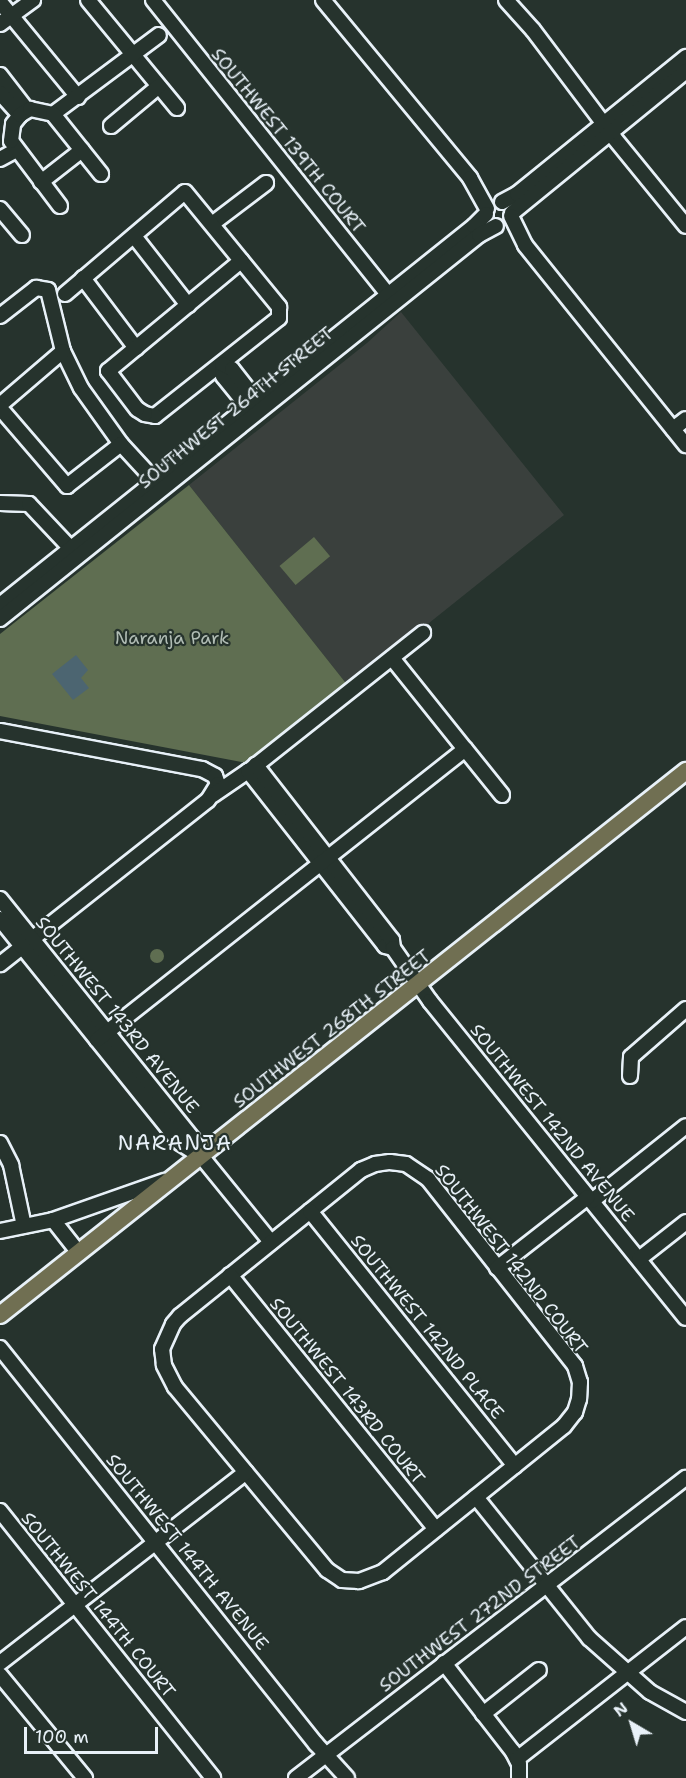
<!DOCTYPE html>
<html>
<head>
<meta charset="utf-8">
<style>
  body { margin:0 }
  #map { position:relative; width:686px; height:1778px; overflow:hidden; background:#26332d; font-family:"Shantell Sans",sans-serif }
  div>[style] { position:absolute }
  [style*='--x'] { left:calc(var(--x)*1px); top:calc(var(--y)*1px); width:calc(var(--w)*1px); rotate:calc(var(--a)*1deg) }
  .built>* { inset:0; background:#3a403d }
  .green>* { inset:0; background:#5f6e51; transform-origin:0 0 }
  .round { border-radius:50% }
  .water>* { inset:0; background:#4c6571 }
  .roads { filter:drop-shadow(2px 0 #e8f1f8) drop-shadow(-2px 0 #e8f1f8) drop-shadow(0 2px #e8f1f8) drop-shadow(0 -2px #e8f1f8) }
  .minor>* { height:14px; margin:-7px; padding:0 7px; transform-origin:7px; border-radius:7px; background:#26332d }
  .major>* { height:16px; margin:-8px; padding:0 8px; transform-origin:8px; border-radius:8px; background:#706f52 }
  span { translate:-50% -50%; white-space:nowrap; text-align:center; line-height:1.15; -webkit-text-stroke:4.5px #26332d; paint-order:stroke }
  .street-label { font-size:18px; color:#e8f1f8 }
  .park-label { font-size:18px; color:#b1bdb5 }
  .quarter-label { font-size:21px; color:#e8f1f8; letter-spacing:1.5px }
  .north { position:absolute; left:602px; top:1694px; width:60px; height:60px; -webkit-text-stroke:4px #26332d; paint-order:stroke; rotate:322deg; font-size:16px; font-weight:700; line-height:24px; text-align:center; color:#e8f1f8 }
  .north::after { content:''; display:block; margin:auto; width:21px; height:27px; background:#e8f1f8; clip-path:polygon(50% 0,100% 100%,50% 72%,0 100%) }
  .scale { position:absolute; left:24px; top:1727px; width:134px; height:27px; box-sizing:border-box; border:3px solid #e8f1f8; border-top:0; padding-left:8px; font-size:18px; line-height:21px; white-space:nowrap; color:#e8f1f8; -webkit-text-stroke:4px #26332d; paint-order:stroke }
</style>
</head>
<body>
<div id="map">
  <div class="built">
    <i style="clip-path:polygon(401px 312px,564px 515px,349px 687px,189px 485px,367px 343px)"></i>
  </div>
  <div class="green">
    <i style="clip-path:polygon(189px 485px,349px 687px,252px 764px,0 716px,0 634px)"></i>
    <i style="left:314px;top:537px;width:25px;height:45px;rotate:50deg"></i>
    <i class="round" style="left:150px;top:949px;width:14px;height:14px"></i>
  </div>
  <div class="water">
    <i style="clip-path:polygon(76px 655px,88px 670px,81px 678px,89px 688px,73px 700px,52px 674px)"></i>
  </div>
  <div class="roads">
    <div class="minor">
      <i style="--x:88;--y:0;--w:140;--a:50.5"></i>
      <i style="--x:153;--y:0;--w:385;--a:51.4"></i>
      <i style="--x:323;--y:0;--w:231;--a:50.4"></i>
      <i style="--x:470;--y:178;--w:35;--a:61"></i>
      <i style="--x:506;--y:0;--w:40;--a:48"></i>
      <i style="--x:533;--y:30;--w:136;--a:53"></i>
      <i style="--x:615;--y:139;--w:112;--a:50.8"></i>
      <i style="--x:0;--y:2;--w:123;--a:50.6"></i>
      <i style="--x:0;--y:24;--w:41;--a:-36"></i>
      <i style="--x:0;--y:75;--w:44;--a:52.4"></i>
      <i style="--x:0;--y:93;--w:30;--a:48"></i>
      <i style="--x:53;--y:114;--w:132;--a:-36.7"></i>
      <i style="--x:111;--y:126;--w:62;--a:-39.8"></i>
      <i style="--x:0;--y:159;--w:18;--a:-29"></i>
      <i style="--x:41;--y:182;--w:52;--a:-38"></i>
      <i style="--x:502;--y:202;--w:17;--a:-28"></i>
      <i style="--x:517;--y:194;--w:218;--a:-39"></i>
      <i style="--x:60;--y:206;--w:81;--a:-127"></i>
      <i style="--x:11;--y:141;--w:17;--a:-83"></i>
      <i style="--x:13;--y:124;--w:11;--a:-52"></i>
      <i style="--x:20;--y:115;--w:12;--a:-31"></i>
      <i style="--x:30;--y:109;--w:24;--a:12"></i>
      <i style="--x:53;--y:114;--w:77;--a:51.3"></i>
      <i style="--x:0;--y:209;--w:34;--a:50"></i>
      <i style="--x:512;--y:213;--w:225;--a:-39.2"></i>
      <i style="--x:511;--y:216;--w:32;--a:64"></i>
      <i style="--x:525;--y:245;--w:257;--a:51.2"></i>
      <i style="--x:212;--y:224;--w:68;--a:-37.2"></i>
      <i style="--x:134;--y:236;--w:88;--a:52"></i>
      <i style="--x:83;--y:278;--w:88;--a:52.9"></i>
      <i style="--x:65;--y:294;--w:157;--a:-40.4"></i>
      <i style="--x:185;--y:192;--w:149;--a:50.7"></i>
      <i style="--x:279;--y:307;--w:11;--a:90"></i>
      <i style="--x:279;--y:318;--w:158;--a:141.7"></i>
      <i style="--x:155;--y:416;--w:10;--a:-169"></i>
      <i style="--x:145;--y:414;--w:9;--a:-148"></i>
      <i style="--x:137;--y:409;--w:48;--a:-127.3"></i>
      <i style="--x:108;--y:371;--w:173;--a:-39.6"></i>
      <i style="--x:0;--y:316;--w:46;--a:-37.9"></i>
      <i style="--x:36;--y:288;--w:12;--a:9"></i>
      <i style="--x:48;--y:290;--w:63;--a:76.2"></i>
      <i style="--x:63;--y:351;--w:41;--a:64.1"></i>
      <i style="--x:81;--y:388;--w:69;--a:54.5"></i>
      <i style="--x:121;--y:444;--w:50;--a:47.4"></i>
      <i style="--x:222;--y:364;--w:12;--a:85"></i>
      <i style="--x:223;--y:376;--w:40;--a:51"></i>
      <i style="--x:222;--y:364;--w:11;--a:27"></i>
      <i style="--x:232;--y:369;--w:39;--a:52"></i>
      <i style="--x:0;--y:405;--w:83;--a:-40.6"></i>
      <i style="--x:0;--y:408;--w:103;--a:49.3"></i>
      <i style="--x:67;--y:486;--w:68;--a:-37.9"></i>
      <i style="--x:673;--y:429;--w:16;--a:-38"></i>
      <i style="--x:0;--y:503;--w:29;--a:2"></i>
      <i style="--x:29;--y:504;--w:70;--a:46.7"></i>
      <i style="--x:0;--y:605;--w:607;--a:-38.65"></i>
      <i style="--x:474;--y:226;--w:17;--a:-45"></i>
      <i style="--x:0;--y:619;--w:614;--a:-38.72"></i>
      <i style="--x:479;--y:235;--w:19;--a:-28"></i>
      <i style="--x:392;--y:658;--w:117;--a:51.3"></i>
      <i style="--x:0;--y:731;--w:206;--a:10.7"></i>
      <i style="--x:202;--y:769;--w:15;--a:28"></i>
      <i style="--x:215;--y:776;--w:9;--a:69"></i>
      <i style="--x:218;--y:784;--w:19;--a:122"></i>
      <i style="--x:208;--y:800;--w:265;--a:141.7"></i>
      <i style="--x:250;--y:770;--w:221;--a:-38.4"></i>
      <i style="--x:213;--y:795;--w:42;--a:-34.4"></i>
      <i style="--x:248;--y:771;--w:222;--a:51.9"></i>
      <i style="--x:385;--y:946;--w:8;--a:14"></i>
      <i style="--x:393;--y:948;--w:8;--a:-97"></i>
      <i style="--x:392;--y:940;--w:222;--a:-127.9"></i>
      <i style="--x:0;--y:899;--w:308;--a:51.2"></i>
      <i style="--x:193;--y:1139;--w:19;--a:65"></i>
      <i style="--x:201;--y:1156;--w:111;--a:50.9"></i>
      <i style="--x:0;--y:919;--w:287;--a:51.2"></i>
      <i style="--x:180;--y:1143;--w:25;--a:32"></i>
      <i style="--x:393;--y:948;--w:65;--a:55.1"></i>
      <i style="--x:430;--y:1001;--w:407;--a:51.1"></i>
      <i style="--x:97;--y:1040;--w:469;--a:-38.3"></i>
      <i style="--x:465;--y:749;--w:59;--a:51.2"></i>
      <i style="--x:630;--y:1076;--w:19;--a:-87"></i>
      <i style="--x:631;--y:1057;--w:73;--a:-41.1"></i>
      <i style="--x:0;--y:1143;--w:25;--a:63"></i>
      <i style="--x:11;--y:1165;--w:62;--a:78"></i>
      <i style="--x:390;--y:1162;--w:16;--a:7"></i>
      <i style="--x:406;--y:1164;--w:27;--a:34"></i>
      <i style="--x:428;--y:1179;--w:238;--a:51.8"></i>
      <i style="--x:575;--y:1366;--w:17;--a:73"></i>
      <i style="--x:580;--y:1382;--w:17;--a:93"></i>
      <i style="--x:579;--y:1399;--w:14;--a:107"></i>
      <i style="--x:575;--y:1412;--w:18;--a:128"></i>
      <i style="--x:564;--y:1426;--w:233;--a:141.1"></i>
      <i style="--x:383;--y:1572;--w:26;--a:159"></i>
      <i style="--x:359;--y:1581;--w:17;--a:-177"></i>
      <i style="--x:342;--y:1580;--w:18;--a:-146"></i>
      <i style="--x:327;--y:1570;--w:238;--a:-129.7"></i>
      <i style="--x:175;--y:1387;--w:25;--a:-117"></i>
      <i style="--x:164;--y:1365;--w:16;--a:-97"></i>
      <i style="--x:162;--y:1349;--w:27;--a:-66"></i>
      <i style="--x:173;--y:1324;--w:11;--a:-49"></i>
      <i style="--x:180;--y:1316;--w:233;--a:-38.9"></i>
      <i style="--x:361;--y:1170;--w:15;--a:-23"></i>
      <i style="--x:375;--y:1164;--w:15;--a:-8"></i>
      <i style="--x:592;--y:1201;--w:120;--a:-38.6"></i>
      <i style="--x:310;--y:1211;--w:327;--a:51.2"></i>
      <i style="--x:53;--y:1220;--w:42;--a:51.8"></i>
      <i style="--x:0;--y:1231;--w:54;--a:-11.7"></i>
      <i style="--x:53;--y:1220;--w:118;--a:-19.4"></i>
      <i style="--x:639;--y:1259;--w:60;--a:-38.2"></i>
      <i style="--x:497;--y:1268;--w:115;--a:-38"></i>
      <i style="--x:230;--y:1275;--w:327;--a:51"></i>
      <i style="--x:0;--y:1348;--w:507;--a:51.41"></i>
      <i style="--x:316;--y:1744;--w:46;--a:47.6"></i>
      <i style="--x:476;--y:1497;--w:181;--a:51.3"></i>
      <i style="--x:589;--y:1638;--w:81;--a:41.5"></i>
      <i style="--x:650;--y:1692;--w:41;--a:29.1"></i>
      <i style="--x:0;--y:1511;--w:342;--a:51.4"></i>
      <i style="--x:0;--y:1663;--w:311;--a:-37.8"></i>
      <i style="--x:444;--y:1663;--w:113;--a:52.2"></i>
      <i style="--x:513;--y:1752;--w:13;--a:63"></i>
      <i style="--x:519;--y:1764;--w:14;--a:90"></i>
      <i style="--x:0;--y:1675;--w:134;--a:50.5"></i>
      <i style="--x:483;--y:1714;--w:71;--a:-38.2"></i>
      <i style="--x:517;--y:1759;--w:214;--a:-38"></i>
      <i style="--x:296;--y:1778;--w:492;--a:-37.6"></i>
    </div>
    <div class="major">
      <i style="--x:0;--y:1315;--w:876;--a:-38.41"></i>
    </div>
  </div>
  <div class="street-label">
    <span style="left:288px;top:141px;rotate:51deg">SOUTHWEST 139TH COURT</span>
    <span style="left:236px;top:408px;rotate:-39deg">SOUTHWEST 264TH STREET</span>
    <span style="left:117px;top:1015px;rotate:51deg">SOUTHWEST 143RD AVENUE</span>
    <span style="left:332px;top:1029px;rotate:-38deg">SOUTHWEST 268TH STREET</span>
    <span style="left:552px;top:1123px;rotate:51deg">SOUTHWEST 142ND AVENUE</span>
    <span style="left:511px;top:1259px;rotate:52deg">SOUTHWEST 142ND COURT</span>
    <span style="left:427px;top:1327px;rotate:51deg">SOUTHWEST 142ND PLACE</span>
    <span style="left:347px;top:1391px;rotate:51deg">SOUTHWEST 143RD COURT</span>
    <span style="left:187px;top:1552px;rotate:51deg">SOUTHWEST 144TH AVENUE</span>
    <span style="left:98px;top:1605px;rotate:51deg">SOUTHWEST 144TH COURT</span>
    <span style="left:480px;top:1614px;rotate:-37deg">SOUTHWEST 272ND STREET</span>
  </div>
  <div class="park-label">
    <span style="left:172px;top:638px">Naranja Park</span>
  </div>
  <div class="quarter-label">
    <span style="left:175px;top:1143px">NARANJA</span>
  </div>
  <div class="north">N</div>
  <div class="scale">100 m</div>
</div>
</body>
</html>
